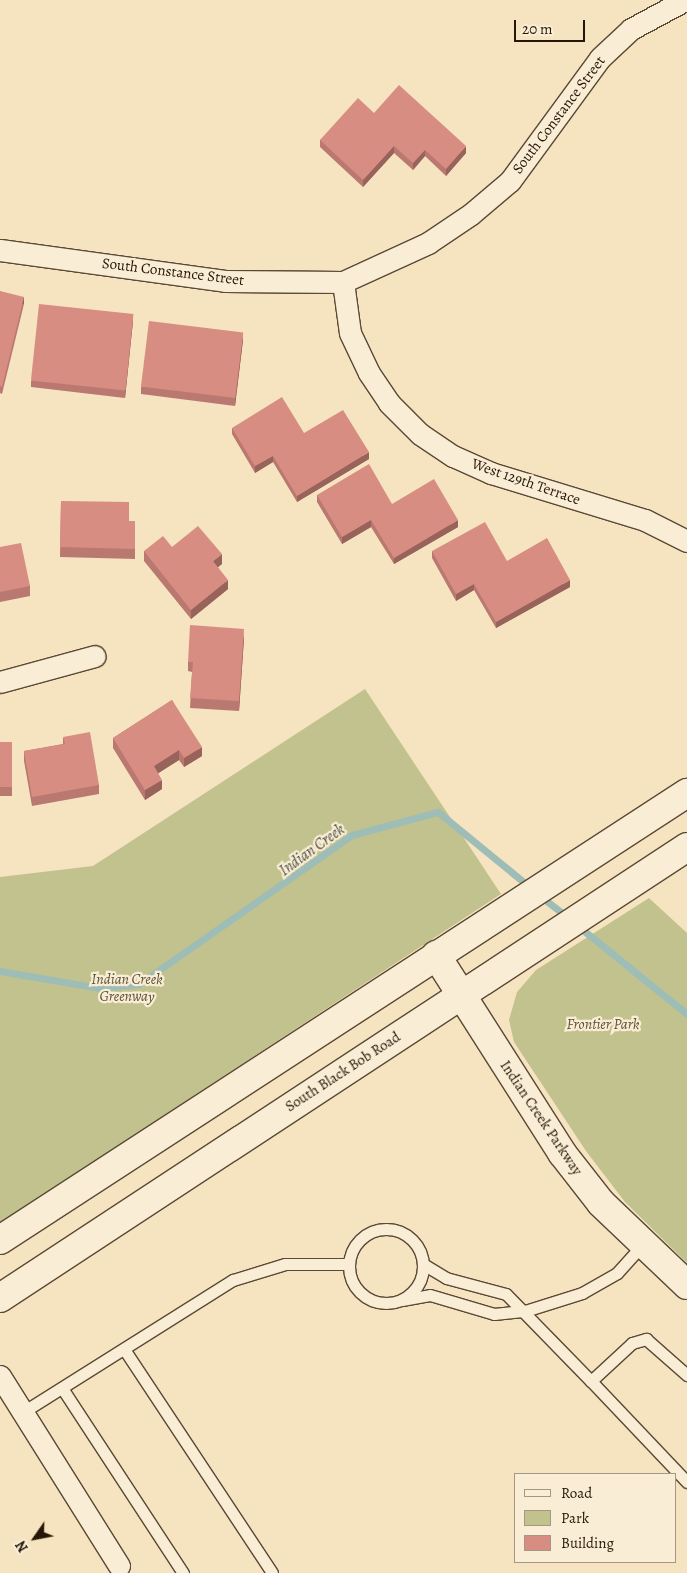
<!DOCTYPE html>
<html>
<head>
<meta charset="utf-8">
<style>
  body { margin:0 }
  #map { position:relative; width:687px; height:1573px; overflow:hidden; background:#f6e3c0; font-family:Alegreya,serif }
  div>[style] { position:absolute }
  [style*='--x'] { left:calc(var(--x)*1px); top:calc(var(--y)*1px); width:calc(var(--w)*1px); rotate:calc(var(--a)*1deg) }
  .green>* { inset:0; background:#c2c28e }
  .stream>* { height:7px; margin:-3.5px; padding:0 3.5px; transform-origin:3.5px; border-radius:3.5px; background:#9dbdb6 }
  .roads { filter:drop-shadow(1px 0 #5a4935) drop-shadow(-1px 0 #5a4935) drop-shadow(0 1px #5a4935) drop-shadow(0 -1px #5a4935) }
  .lane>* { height:11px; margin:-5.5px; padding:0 5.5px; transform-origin:5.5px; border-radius:5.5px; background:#f9edd6 }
  .lane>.ring { margin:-5.5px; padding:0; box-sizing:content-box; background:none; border:11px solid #f9edd6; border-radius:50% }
  .street>* { height:21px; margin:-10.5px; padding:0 10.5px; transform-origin:10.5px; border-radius:10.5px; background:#f9edd6 }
  .secondary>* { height:28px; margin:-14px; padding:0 14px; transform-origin:14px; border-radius:14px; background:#f9edd6 }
  .wall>* { inset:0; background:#ba7970; transform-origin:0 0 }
  .shaded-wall>* { inset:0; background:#97635b; transform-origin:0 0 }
  .building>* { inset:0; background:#d88d82; transform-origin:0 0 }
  span { translate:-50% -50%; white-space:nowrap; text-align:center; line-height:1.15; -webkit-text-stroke:4.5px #f9edd6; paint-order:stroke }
  .street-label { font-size:15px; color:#261607 }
  .park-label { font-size:15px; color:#5d5236; font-style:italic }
  .water-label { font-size:16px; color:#505044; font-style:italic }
  .legend { position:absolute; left:514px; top:1473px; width:162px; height:90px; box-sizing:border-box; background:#f9edd6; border:1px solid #a59783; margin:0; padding:6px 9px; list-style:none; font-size:15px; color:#261607 }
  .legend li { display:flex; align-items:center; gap:10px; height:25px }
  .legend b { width:25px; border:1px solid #a59783 }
  .north { position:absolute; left:10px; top:1513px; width:50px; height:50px; -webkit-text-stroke:4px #f9edd6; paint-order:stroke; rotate:237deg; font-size:14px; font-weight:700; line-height:20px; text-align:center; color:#261607 }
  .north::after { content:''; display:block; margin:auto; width:18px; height:22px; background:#261607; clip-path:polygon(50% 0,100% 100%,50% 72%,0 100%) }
  .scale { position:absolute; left:514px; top:20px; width:71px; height:22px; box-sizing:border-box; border:2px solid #261607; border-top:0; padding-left:6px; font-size:15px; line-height:18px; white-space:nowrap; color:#261607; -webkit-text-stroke:4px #f9edd6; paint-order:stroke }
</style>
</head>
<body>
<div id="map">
  <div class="green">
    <i style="clip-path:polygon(365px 689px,501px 894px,0 1223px,0 877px,93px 866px)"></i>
    <i style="clip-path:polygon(649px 898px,687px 933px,687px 1263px,625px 1202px,586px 1151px,514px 1042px,509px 1020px,517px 992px,536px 970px)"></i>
  </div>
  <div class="stream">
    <i style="--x:539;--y:895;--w:37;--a:38"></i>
    <i style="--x:578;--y:926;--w:140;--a:38.9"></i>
    <i style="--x:0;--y:971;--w:100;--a:9.7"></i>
    <i style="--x:99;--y:988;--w:40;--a:-5.7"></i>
    <i style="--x:139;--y:984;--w:260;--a:-35"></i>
    <i style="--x:352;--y:835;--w:89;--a:-15"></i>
    <i style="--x:438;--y:812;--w:120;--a:39.3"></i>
  </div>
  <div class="roads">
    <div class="lane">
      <i class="ring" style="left:349px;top:1229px;width:63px;height:63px"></i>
      <i style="--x:423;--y:1264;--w:27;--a:31"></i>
      <i style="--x:446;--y:1278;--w:62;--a:14.9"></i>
      <i style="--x:506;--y:1294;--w:122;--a:45.7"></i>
      <i style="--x:591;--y:1381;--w:56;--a:-42.8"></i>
      <i style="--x:632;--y:1343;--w:15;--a:-16"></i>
      <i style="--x:646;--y:1339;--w:55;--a:41.3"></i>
      <i style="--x:402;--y:1300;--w:28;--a:-10"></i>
      <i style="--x:430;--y:1295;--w:67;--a:16.5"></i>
      <i style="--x:494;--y:1314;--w:31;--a:-6"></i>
      <i style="--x:525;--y:1311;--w:60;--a:-17.5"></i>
      <i style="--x:582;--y:1293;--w:40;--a:-29.7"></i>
      <i style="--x:617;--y:1273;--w:38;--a:-48"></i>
      <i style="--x:124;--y:1349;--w:268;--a:56.5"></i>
      <i style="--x:591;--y:1381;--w:139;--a:46.5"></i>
      <i style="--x:62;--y:1388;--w:221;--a:56.8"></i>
      <i style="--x:23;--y:1412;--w:248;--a:-32.2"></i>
      <i style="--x:233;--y:1280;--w:54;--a:-17.1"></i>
      <i style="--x:285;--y:1264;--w:64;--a:0"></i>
    </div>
    <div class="street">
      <i style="--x:0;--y:250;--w:227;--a:7.8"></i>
      <i style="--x:225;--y:281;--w:118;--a:0.5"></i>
      <i style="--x:343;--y:282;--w:94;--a:-24.6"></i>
      <i style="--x:428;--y:243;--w:52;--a:-34"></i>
      <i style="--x:471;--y:214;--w:51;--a:-40.2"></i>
      <i style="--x:510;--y:181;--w:152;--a:-53.8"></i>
      <i style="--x:600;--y:58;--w:42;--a:-43.1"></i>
      <i style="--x:631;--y:29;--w:61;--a:-28.2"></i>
      <i style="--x:343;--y:282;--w:51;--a:82.2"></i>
      <i style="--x:350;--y:333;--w:44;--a:64.6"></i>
      <i style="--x:369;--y:373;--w:36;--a:56"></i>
      <i style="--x:389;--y:403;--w:44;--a:45"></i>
      <i style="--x:420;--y:434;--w:40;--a:34"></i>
      <i style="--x:453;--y:456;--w:42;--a:24.1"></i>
      <i style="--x:491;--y:473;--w:161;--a:17"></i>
      <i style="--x:645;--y:520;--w:47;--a:26.6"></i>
      <i style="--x:0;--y:682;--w:98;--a:-15.3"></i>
      <i style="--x:0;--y:1376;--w:224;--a:57.9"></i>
    </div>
    <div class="secondary">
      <i style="--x:436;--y:955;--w:235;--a:57.5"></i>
      <i style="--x:562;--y:1153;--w:63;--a:52"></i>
      <i style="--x:601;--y:1203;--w:119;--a:43.6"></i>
      <i style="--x:0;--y:1240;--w:820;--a:-33.05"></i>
      <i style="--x:0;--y:1298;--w:822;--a:-33.28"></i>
    </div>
  </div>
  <div class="wall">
    <i style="clip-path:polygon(374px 113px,466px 153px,446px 176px,425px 156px,413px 170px,394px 153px,363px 187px,320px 147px,320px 140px)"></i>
    <i style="clip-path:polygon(0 291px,24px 304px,2px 394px,0 393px)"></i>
    <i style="clip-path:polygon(133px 321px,125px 398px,31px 387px,31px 381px)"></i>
    <i style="clip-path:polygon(243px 340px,235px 406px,141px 394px,141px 387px)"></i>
    <i style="clip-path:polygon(232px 428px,304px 433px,369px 459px,297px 502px,273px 462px,255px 473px,232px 434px)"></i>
    <i style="clip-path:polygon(317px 495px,392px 504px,458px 527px,394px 564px,371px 527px,342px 544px,317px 502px)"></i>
    <i style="clip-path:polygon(61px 501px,129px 521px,135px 521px,135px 559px,60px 557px)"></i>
    <i style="clip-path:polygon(0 547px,30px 586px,30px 596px,0 602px)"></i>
    <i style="clip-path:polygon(172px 547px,222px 564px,218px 567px,228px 589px,191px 619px,144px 561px,144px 551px)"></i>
    <i style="clip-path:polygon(432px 551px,507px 561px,570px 587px,496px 628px,474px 590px,456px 601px,432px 558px)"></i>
    <i style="clip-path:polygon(244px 638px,239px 711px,190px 708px,192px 672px,188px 671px,188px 662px)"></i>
    <i style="clip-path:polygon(172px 700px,202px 756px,184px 767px,179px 760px,158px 773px,162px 789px,145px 800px,113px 748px,113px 738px)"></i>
    <i style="clip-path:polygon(63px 737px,99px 785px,99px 794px,32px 806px,24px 761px,24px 751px,63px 744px)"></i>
    <i style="left:0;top:742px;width:12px;height:54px"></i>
  </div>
  <div class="shaded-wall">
    <i style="clip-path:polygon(394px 146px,394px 153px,363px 187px,363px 180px)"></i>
    <i style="clip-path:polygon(466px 146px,466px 153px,446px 176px,446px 169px)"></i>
    <i style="clip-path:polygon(425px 150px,425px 156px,413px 170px,413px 163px)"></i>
    <i style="left:24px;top:297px;width:7px;height:93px;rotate:90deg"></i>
    <i style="clip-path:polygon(133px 314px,133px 321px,125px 398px,125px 391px)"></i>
    <i style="clip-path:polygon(243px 333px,243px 340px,235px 406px,235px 399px)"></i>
    <i style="clip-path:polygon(369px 452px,369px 459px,297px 502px,297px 496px)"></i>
    <i style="clip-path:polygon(273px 456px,273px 462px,255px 473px,255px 466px)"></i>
    <i style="clip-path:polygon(371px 520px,371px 527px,342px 544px,342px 537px)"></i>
    <i style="clip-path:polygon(458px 520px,458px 527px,394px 564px,394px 558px)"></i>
    <i style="clip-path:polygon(222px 554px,222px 564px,213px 571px,213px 561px)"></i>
    <i style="clip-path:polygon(228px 580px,228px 589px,191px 619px,191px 610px)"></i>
    <i style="clip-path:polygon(570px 580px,570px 587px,496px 628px,496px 622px)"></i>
    <i style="clip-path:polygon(474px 584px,474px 590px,456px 601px,456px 594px)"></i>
    <i style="clip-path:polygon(244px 629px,244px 638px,239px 711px,239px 701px)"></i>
    <i style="clip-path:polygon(202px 747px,202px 756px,184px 767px,184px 758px)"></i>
    <i style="clip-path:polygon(179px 750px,179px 760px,154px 776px,154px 766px)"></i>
    <i style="clip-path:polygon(162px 780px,162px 789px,145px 800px,145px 790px)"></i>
  </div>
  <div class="building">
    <i style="clip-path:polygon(399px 85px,466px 146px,446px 169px,425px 150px,413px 163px,394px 146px,363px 180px,320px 140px,358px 98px,374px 113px)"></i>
    <i style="clip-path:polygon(0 291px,24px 297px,2px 387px,0 386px)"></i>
    <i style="left:39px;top:304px;width:95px;height:77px;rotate:6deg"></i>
    <i style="left:149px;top:321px;width:95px;height:66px;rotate:7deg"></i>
    <i style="clip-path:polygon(282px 397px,304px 433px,343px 410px,369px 452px,297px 496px,273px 456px,255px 466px,232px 428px)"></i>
    <i style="clip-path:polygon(369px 464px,392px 504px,434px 479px,458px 520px,394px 558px,371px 520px,342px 537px,317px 495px)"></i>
    <i style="clip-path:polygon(61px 501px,129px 502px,129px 521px,135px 521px,135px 549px,60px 547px)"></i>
    <i style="clip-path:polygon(485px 522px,507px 561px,547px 538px,570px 580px,496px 622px,474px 584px,456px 594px,432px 551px)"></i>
    <i style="clip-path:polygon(198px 526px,222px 554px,213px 561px,228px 580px,191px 610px,144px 551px,163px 536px,172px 547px)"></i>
    <i style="clip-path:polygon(21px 543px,30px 586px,0 592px,0 547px)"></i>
    <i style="clip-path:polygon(190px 625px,244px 629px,239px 701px,190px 698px,193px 662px,188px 662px)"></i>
    <i style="clip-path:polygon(172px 700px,202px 747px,184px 758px,179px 750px,154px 766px,162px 780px,145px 790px,113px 738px)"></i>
    <i style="clip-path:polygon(90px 732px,99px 785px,32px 797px,24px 751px,65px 744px,63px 737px)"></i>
    <i style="left:0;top:742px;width:12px;height:45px"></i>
  </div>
  <div class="street-label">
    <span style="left:559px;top:115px;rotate:-53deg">South Constance Street</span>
    <span style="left:173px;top:272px;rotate:7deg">South Constance Street</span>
    <span style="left:526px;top:482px;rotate:19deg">West 129th Terrace</span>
    <span style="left:343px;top:1072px;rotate:-33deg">South Black Bob Road</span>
    <span style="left:541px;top:1118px;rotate:56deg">Indian Creek Parkway</span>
  </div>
  <div class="park-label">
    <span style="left:127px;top:988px">Indian Creek<br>Greenway</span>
    <span style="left:603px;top:1025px">Frontier Park</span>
  </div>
  <div class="water-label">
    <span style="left:312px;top:850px;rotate:-36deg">Indian Creek</span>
  </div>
  <ul class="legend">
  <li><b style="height:6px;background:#f9edd6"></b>Road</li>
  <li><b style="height:14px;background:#c2c28e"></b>Park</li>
  <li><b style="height:14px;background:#d88d82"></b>Building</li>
  </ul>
  <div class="north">N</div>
  <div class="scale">20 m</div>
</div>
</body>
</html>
